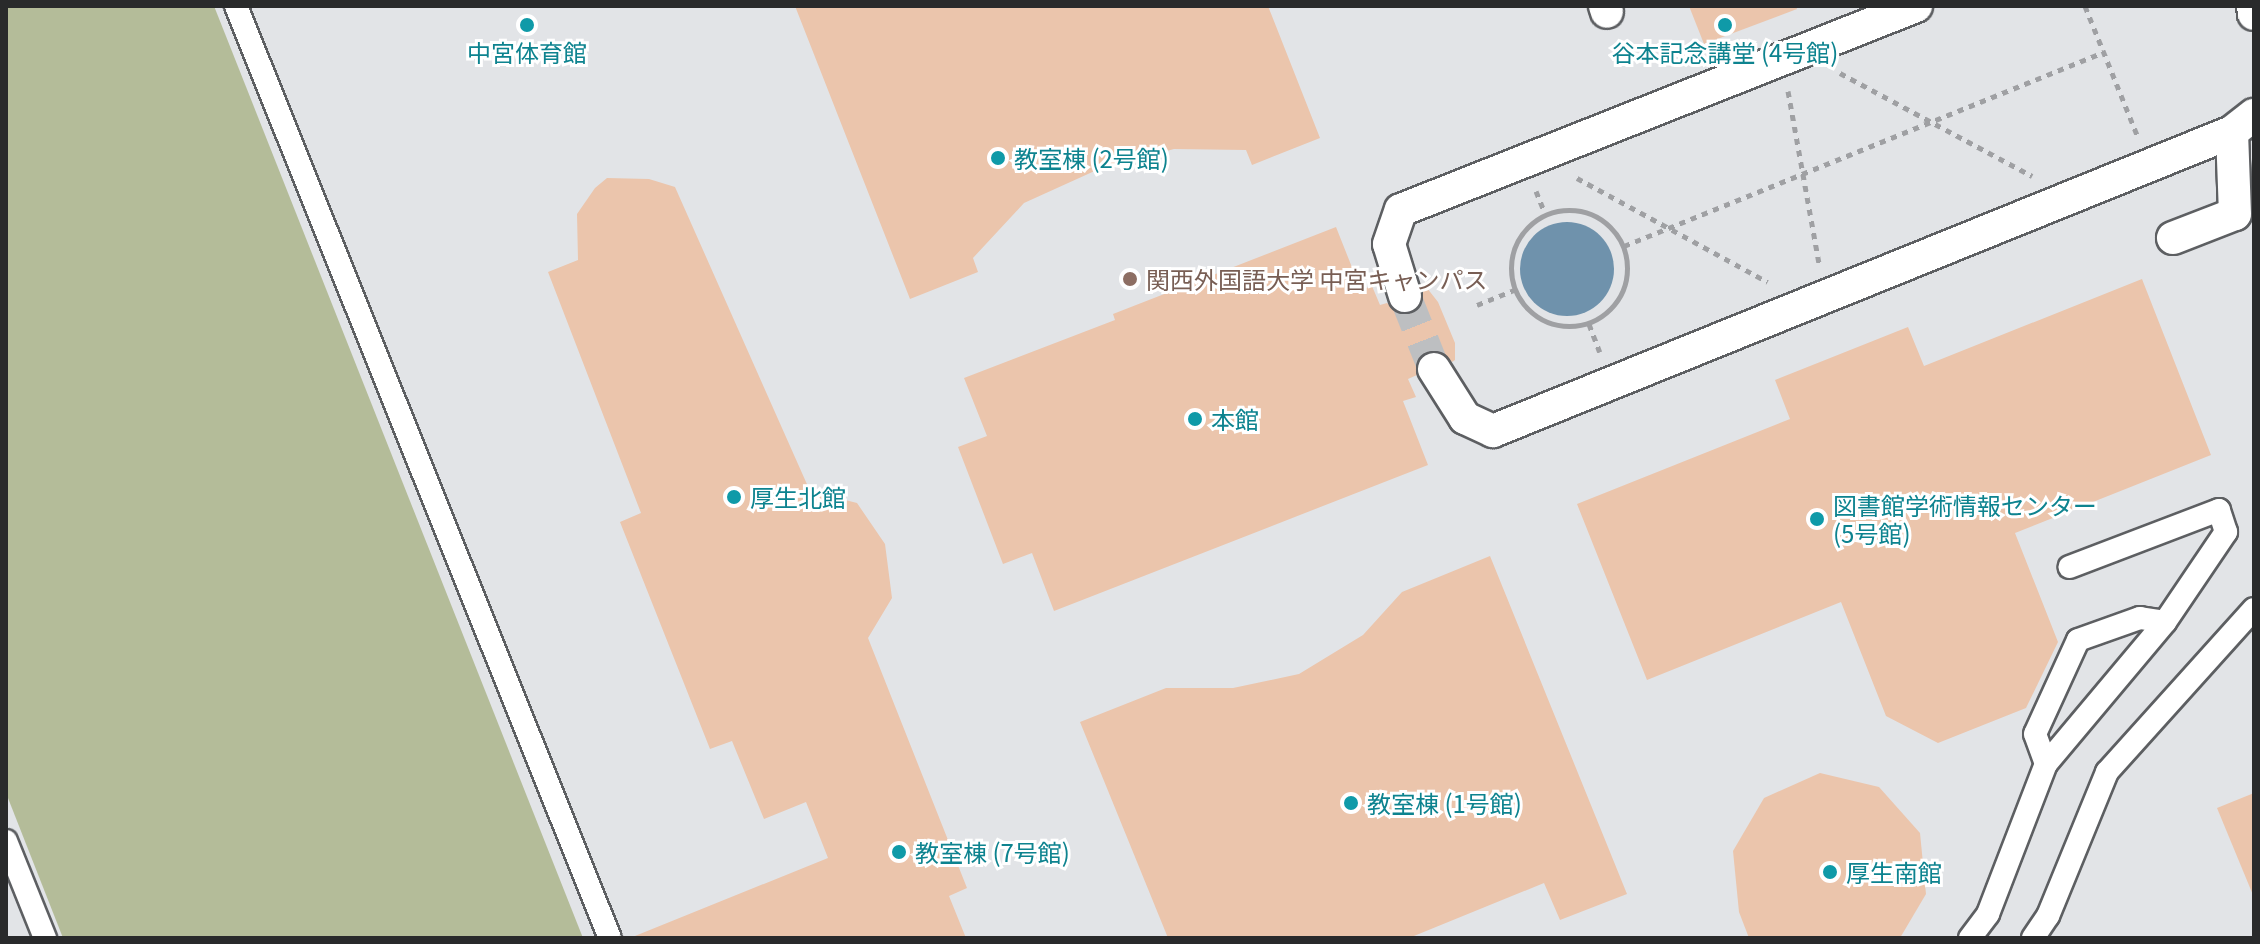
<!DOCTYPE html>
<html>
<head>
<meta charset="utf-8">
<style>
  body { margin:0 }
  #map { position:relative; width:2260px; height:944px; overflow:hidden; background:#e2e4e7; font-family:Georgia,"Noto Sans JP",serif }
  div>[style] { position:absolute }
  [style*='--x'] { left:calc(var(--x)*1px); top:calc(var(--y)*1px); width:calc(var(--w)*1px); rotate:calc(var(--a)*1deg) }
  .green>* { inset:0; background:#b4bc99 }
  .water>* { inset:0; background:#6f92ac }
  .round { border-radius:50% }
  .building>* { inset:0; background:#ebc5ac }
  .pedestrian-tunnel>* { height:32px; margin-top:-16px; transform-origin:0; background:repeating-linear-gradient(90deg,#bdbfc1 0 32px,transparent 0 48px) }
  .path>* { height:5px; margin-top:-2.5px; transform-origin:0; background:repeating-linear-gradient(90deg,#9fa0a3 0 6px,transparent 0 12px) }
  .path>.ring { margin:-2.5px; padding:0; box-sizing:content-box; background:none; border:5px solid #9fa0a3; border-radius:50% }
  .roads { filter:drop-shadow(2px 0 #5d5f62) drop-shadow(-2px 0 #5d5f62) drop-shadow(0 2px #5d5f62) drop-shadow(0 -2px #5d5f62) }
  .service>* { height:22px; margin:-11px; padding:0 11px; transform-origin:11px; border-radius:11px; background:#fff }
  .pedestrian>* { height:32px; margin:-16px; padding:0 16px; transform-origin:16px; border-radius:16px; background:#fff }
  .dots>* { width:22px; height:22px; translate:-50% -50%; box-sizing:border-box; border:4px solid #fff; border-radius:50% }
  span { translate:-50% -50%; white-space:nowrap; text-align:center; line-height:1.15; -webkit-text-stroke:6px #fff; paint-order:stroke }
  .culture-label { font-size:24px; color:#0d838f }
  .left { translate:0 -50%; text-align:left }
  .education-label { font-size:24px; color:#785e54 }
  .frame { position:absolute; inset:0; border:8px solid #292a2b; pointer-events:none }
</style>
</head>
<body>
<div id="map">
  <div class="green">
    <i style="clip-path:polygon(6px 6px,214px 6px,583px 938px,63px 938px,6px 793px)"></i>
  </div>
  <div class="water">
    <i class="round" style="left:1520px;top:222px;width:94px;height:94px"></i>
  </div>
  <div class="building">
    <i style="clip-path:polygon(795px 6px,1268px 6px,1320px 138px,1252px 165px,1246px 150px,1174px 149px,1099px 169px,1024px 203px,973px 258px,978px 272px,910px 299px)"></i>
    <i style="clip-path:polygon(1689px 6px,1796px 6px,1797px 9px,1704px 44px)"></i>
    <i style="clip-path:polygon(607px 178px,649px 179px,675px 187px,810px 491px,857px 503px,885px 544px,892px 598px,868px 638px,967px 888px,949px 896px,966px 938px,630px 938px,828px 858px,806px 802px,764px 819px,732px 741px,710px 749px,620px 522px,641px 513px,548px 272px,578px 260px,577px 214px,595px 188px)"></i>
    <i style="clip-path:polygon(1336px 227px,1361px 290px,1372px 286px,1380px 305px,1387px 303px,1402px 315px,1418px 309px,1423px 301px,1423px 290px,1427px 288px,1438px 302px,1455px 343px,1455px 360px,1452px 362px,1442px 352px,1425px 353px,1417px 361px,1417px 375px,1408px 379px,1416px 397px,1403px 401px,1428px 465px,1054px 611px,1032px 553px,1003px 564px,958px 447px,987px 436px,964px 378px,1115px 320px,1113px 314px)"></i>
    <i style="clip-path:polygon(2142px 279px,2211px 455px,2015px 533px,2058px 642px,2026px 708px,1938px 743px,1886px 716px,1841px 602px,1647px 680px,1577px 504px,1790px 419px,1775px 380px,1908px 327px,1924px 366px)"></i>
    <i style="clip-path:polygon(1490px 556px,1627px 894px,1560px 920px,1544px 883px,1409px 938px,1168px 938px,1080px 722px,1166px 688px,1233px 688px,1299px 674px,1363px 635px,1402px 592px)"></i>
    <i style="clip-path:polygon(1820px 773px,1879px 787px,1920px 833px,1926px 894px,1900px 938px,1749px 938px,1739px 912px,1733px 851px,1764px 798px)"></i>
    <i style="clip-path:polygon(2254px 793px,2254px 895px,2253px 895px,2217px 808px)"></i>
  </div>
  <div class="pedestrian-tunnel">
    <i style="--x:1405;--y:296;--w:79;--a:68.3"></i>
  </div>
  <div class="path">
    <i style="--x:2085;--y:6;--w:139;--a:68"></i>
    <i style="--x:1840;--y:73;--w:218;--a:28.2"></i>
    <i style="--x:1788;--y:91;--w:175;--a:79.8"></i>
    <i style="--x:1577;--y:178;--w:217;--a:28.6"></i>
    <i style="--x:1536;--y:191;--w:24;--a:68"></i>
    <i class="ring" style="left:1511px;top:210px;width:111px;height:111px"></i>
    <i style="--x:1624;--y:246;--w:518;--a:-22.01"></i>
    <i style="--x:1477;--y:305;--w:40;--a:-22"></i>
    <i style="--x:1589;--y:324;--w:30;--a:69"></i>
  </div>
  <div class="roads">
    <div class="service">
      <i style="--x:236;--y:6;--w:1004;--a:68.14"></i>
      <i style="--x:2046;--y:764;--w:32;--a:-110"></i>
      <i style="--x:2035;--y:734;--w:103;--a:-65.4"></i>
      <i style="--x:2078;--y:640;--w:66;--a:-19.5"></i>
      <i style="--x:2140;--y:618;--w:25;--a:9"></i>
      <i style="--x:6;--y:841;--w:105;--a:68.1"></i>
      <i style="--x:1970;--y:938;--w:30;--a:-53"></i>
      <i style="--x:1988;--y:914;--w:161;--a:-68.9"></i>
      <i style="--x:2046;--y:764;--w:185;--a:-50"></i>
      <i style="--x:2165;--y:622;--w:109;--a:-55.9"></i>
      <i style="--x:2226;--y:532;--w:23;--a:-108"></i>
      <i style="--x:2219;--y:510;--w:160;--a:159.1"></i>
      <i style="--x:2033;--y:938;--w:27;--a:-56"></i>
      <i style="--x:2048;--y:916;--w:156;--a:-67.7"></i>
      <i style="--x:2107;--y:772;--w:219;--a:-48"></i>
    </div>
    <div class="pedestrian">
      <i style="--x:1605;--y:6;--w:6;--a:72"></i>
      <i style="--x:2253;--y:6;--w:8;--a:83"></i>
      <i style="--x:2173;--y:238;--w:66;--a:-21.2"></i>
      <i style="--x:2235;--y:214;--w:82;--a:-92.1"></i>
      <i style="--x:1405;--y:296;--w:54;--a:-107.1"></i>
      <i style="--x:1389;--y:244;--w:36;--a:-71"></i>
      <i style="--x:1401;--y:210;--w:554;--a:-21.61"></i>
      <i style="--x:1434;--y:369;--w:58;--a:57.7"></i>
      <i style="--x:1465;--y:418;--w:31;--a:25"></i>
      <i style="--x:1493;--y:431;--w:797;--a:-22.03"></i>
      <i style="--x:2232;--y:132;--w:28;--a:-38"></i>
    </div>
  </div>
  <div class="dots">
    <i style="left:527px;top:25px;background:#0f9aa8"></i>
    <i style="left:1725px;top:25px;background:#0f9aa8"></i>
    <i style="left:998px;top:158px;background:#0f9aa8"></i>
    <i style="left:1130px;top:279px;background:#8d6e63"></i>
    <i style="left:1195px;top:419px;background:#0f9aa8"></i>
    <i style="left:734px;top:497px;background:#0f9aa8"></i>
    <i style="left:1817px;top:519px;background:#0f9aa8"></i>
    <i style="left:1351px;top:803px;background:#0f9aa8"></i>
    <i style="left:899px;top:852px;background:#0f9aa8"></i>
    <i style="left:1830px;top:872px;background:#0f9aa8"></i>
  </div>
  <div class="culture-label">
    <span style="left:527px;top:52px">中宮体育館</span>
    <span style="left:1725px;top:52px">谷本記念講堂 (4号館)</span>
    <span class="left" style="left:1014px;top:158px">教室棟 (2号館)</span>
    <span class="left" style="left:1211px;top:419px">本館</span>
    <span class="left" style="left:750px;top:497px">厚生北館</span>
    <span class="left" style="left:1833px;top:519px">図書館学術情報センター<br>(5号館)</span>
    <span class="left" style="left:1367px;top:803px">教室棟 (1号館)</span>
    <span class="left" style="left:915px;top:852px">教室棟 (7号館)</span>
    <span class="left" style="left:1846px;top:872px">厚生南館</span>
  </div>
  <div class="education-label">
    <span class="left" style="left:1146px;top:279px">関西外国語大学 中宮キャンパス</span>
  </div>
  <div class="frame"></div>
</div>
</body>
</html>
